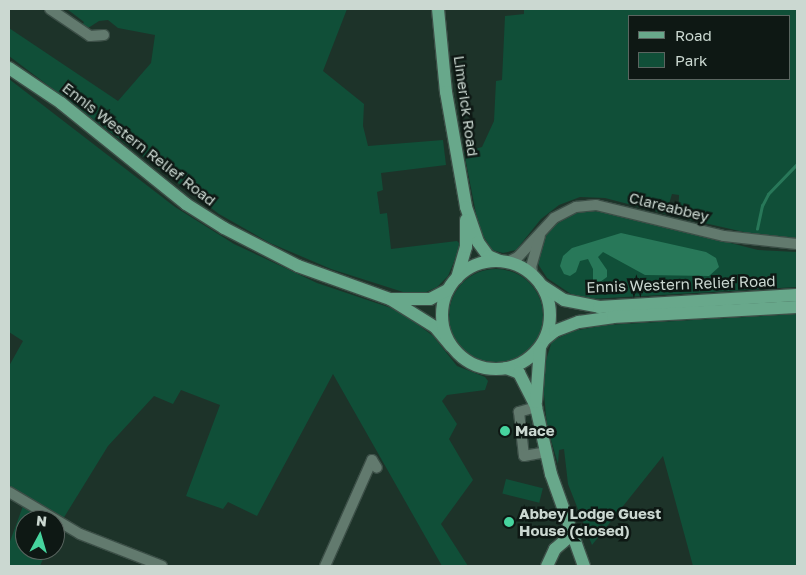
<!DOCTYPE html>
<html>
<head>
<meta charset="utf-8">
<style>
  body { margin:0 }
  #map { position:relative; width:806px; height:575px; overflow:hidden; background:#1d3329; font-family:"Golos Text",sans-serif }
  div>[style] { position:absolute }
  [style*='--x'] { left:calc(var(--x)*1px); top:calc(var(--y)*1px); width:calc(var(--w)*1px); rotate:calc(var(--a)*1deg) }
  .green>* { inset:0; background:#104f38; transform-origin:0 0 }
  .round { border-radius:50% }
  .water>* { inset:0; background:#287859 }
  .stream>* { height:2.5px; margin:-1.25px; padding:0 1.25px; transform-origin:1.25px; border-radius:1.25px; background:#287859 }
  .roads { filter:drop-shadow(1px 0 #3c4f47) drop-shadow(-1px 0 #3c4f47) drop-shadow(0 1px #3c4f47) drop-shadow(0 -1px #3c4f47) }
  .minor>* { height:10px; margin:-5px; padding:0 5px; transform-origin:5px; border-radius:5px; background:#627a6e }
  .major>* { height:12px; margin:-6px; padding:0 6px; transform-origin:6px; border-radius:6px; background:#68a88b }
  .major>.ring { margin:-6px; padding:0; box-sizing:content-box; background:none; border:12px solid #68a88b; border-radius:50% }
  .dots>* { width:14px; height:14px; translate:-50% -50%; box-sizing:border-box; border:2px solid #0e1814; border-radius:50% }
  span { translate:-50% -50%; white-space:nowrap; text-align:center; line-height:1.15; -webkit-text-stroke:5px #0e1814; paint-order:stroke }
  .street-label { font-size:15px; color:#cbd8d1 }
  .poi-label { font-size:15px; color:#cbd8d1; font-weight:700 }
  .left { translate:0 -50%; text-align:left }
  .frame { position:absolute; inset:0; border:10px solid #cbd8d1; pointer-events:none }
  .legend { position:absolute; left:628px; top:15px; width:162px; height:65px; box-sizing:border-box; background:#0e1814; border:1px solid #5a6560; margin:0; padding:6px 9px; list-style:none; font-size:15px; color:#cbd8d1 }
  .legend li { display:flex; align-items:center; gap:10px; height:25px }
  .legend b { width:25px; border:1px solid #5a6560 }
  .north { position:absolute; left:15px; top:510px; width:50px; height:50px; box-sizing:border-box; background:#0e1814; border:1px solid #5a6560; border-radius:50%; rotate:6deg; font-size:14px; font-weight:700; line-height:20px; text-align:center; color:#cbd8d1 }
  .north::after { content:''; display:block; margin:auto; width:18px; height:22px; background:#46d49e; clip-path:polygon(50% 0,100% 100%,50% 72%,0 100%) }
</style>
</head>
<body>
<div id="map">
  <div class="green">
    <i style="clip-path:polygon(67px 9px,347px 9px,323px 71px,364px 104px,363px 126px,368px 146px,443px 140px,446px 165px,381px 173px,383px 190px,377px 192px,380px 214px,387px 213px,391px 249px,457px 241px,461px 245px,448px 276px,437px 287px,422px 294px,403px 292px,331px 269px,270px 243px,219px 214px,9px 56px,9px 28px,118px 101px,151px 63px,155px 35px,118px 28px,108px 20px,99px 21px,85px 30px,81px 27px,84px 22px)"></i>
    <i style="clip-path:polygon(evenodd,524px 9px,797px 9px,797px 238px,757px 235px,678px 217px,679px 195px,672px 194px,666px 214px,605px 198px,580px 197px,559px 205px,541px 219px,516px 250px,503px 253px,492px 250px,479px 229px,464px 152px,482px 147px,494px 121px,496px 81px,502px 80px,505px 16px,524px 14px,524px 9px,630px 16px,790px 16px,790px 79px,630px 79px,630px 16px)"></i>
    <i style="clip-path:polygon(9px 79px,175px 207px,234px 244px,317px 283px,400px 311px,433px 336px,457px 366px,485px 377px,488px 381px,485px 390px,447px 395px,442px 401px,457px 424px,449px 439px,473px 480px,441px 524px,468px 566px,442px 566px,333px 374px,257px 516px,228px 502px,223px 509px,186px 496px,220px 405px,181px 390px,173px 404px,154px 396px,108px 446px,63px 519px,9px 487px,9px 366px,23px 341px,9px 332px)"></i>
    <i style="clip-path:polygon(583px 210px,613px 213px,758px 250px,797px 252px,797px 287px,590px 299px,571px 294px,547px 278px,538px 264px,539px 250px,545px 236px,556px 224px)"></i>
    <i class="round" style="left:449px;top:269px;width:94px;height:94px"></i>
    <i style="clip-path:polygon(797px 314px,797px 566px,693px 566px,663px 456px,592px 545px,568px 484px,564px 449px,559px 450px,558px 464px,547px 426px,542px 373px,552px 341px,573px 331px,606px 325px)"></i>
    <i style="left:506px;top:479px;width:38px;height:15px;rotate:14deg"></i>
    <i style="clip-path:polygon(23px 506px,47px 520px,25px 520px,25px 550px,47px 550px,40px 566px,9px 566px,9px 544px)"></i>
  </div>
  <div class="water">
    <i style="clip-path:polygon(621px 233px,706px 252px,716px 258px,719px 267px,709px 276px,645px 275px,603px 252px,598px 257px,607px 270px,607px 277px,600px 282px,593px 280px,593px 269px,588px 259px,580px 261px,576px 272px,570px 276px,564px 274px,560px 266px,563px 256px,572px 248px)"></i>
  </div>
  <div class="stream">
    <i style="--x:757;--y:229;--w:24;--a:-78"></i>
    <i style="--x:762;--y:206;--w:13;--a:-63"></i>
    <i style="--x:768;--y:194;--w:42;--a:-46"></i>
  </div>
  <div class="roads">
    <div class="minor">
      <i style="--x:50;--y:9;--w:48;--a:34"></i>
      <i style="--x:90;--y:36;--w:14;--a:-4"></i>
      <i style="--x:508;--y:262;--w:11;--a:-27"></i>
      <i style="--x:518;--y:257;--w:53;--a:-47.3"></i>
      <i style="--x:554;--y:218;--w:25;--a:-27"></i>
      <i style="--x:576;--y:207;--w:20;--a:-6"></i>
      <i style="--x:596;--y:205;--w:132;--a:13.6"></i>
      <i style="--x:724;--y:236;--w:73;--a:6.3"></i>
      <i style="--x:533;--y:275;--w:8;--a:-104"></i>
      <i style="--x:531;--y:267;--w:32;--a:-74"></i>
      <i style="--x:536;--y:407;--w:18;--a:164"></i>
      <i style="--x:519;--y:412;--w:44;--a:83.5"></i>
      <i style="--x:524;--y:456;--w:22;--a:-10"></i>
      <i style="--x:9;--y:492;--w:82;--a:30.6"></i>
      <i style="--x:80;--y:534;--w:88;--a:21.3"></i>
      <i style="--x:325;--y:566;--w:116;--a:-66.1"></i>
      <i style="--x:372;--y:460;--w:9;--a:58"></i>
    </div>
    <div class="major">
      <i style="--x:438;--y:9;--w:83;--a:84.5"></i>
      <i style="--x:446;--y:92;--w:117;--a:80.1"></i>
      <i style="--x:466;--y:207;--w:37;--a:71"></i>
      <i style="--x:478;--y:242;--w:17;--a:54"></i>
      <i style="--x:488;--y:256;--w:13;--a:23"></i>
      <i style="--x:9;--y:68;--w:63;--a:33.9"></i>
      <i style="--x:61;--y:103;--w:161;--a:38.9"></i>
      <i style="--x:186;--y:204;--w:45;--a:32.3"></i>
      <i style="--x:224;--y:228;--w:83;--a:27.2"></i>
      <i style="--x:298;--y:266;--w:98;--a:19.7"></i>
      <i style="--x:390;--y:299;--w:53;--a:31.9"></i>
      <i style="--x:435;--y:327;--w:25;--a:50"></i>
      <i class="ring" style="left:442px;top:261px;width:96px;height:96px"></i>
      <i style="--x:457;--y:278;--w:32;--a:-74"></i>
      <i style="--x:466;--y:247;--w:27;--a:-90"></i>
      <i style="--x:541;--y:285;--w:27;--a:33"></i>
      <i style="--x:564;--y:300;--w:36;--a:11"></i>
      <i style="--x:599;--y:307;--w:198;--a:-3.5"></i>
      <i style="--x:392;--y:299;--w:38;--a:0"></i>
      <i style="--x:430;--y:299;--w:20;--a:-27"></i>
      <i style="--x:545;--y:339;--w:13;--a:-39"></i>
      <i style="--x:555;--y:331;--w:26;--a:-21"></i>
      <i style="--x:579;--y:322;--w:34;--a:-8"></i>
      <i style="--x:613;--y:317;--w:184;--a:-3.1"></i>
      <i style="--x:506;--y:368;--w:14;--a:21"></i>
      <i style="--x:519;--y:373;--w:38;--a:63"></i>
      <i style="--x:536;--y:407;--w:69;--a:77.4"></i>
      <i style="--x:551;--y:474;--w:98;--a:70.3"></i>
      <i style="--x:536;--y:402;--w:54;--a:-85.8"></i>
      <i style="--x:547;--y:566;--w:19;--a:-65"></i>
      <i style="--x:555;--y:549;--w:23;--a:-41"></i>
    </div>
  </div>
  <div class="dots">
    <i style="left:505px;top:431px;background:#46d49e"></i>
    <i style="left:509px;top:522px;background:#46d49e"></i>
  </div>
  <div class="street-label">
    <span style="left:466px;top:106px;rotate:82deg">Limerick Road</span>
    <span style="left:139px;top:144px;rotate:38deg">Ennis Western Relief Road</span>
    <span style="left:669px;top:207px;rotate:14deg">Clareabbey</span>
    <span style="left:681px;top:284px;rotate:-2deg">Ennis Western Relief Road</span>
  </div>
  <div class="poi-label">
    <span class="left" style="left:515px;top:431px">Mace</span>
    <span class="left" style="left:519px;top:522px">Abbey Lodge Guest<br>House (closed)</span>
  </div>
  <div class="frame"></div>
  <ul class="legend">
  <li><b style="height:6px;background:#68a88b"></b>Road</li>
  <li><b style="height:14px;background:#104f38"></b>Park</li>
  </ul>
  <div class="north">N</div>
</div>
</body>
</html>
